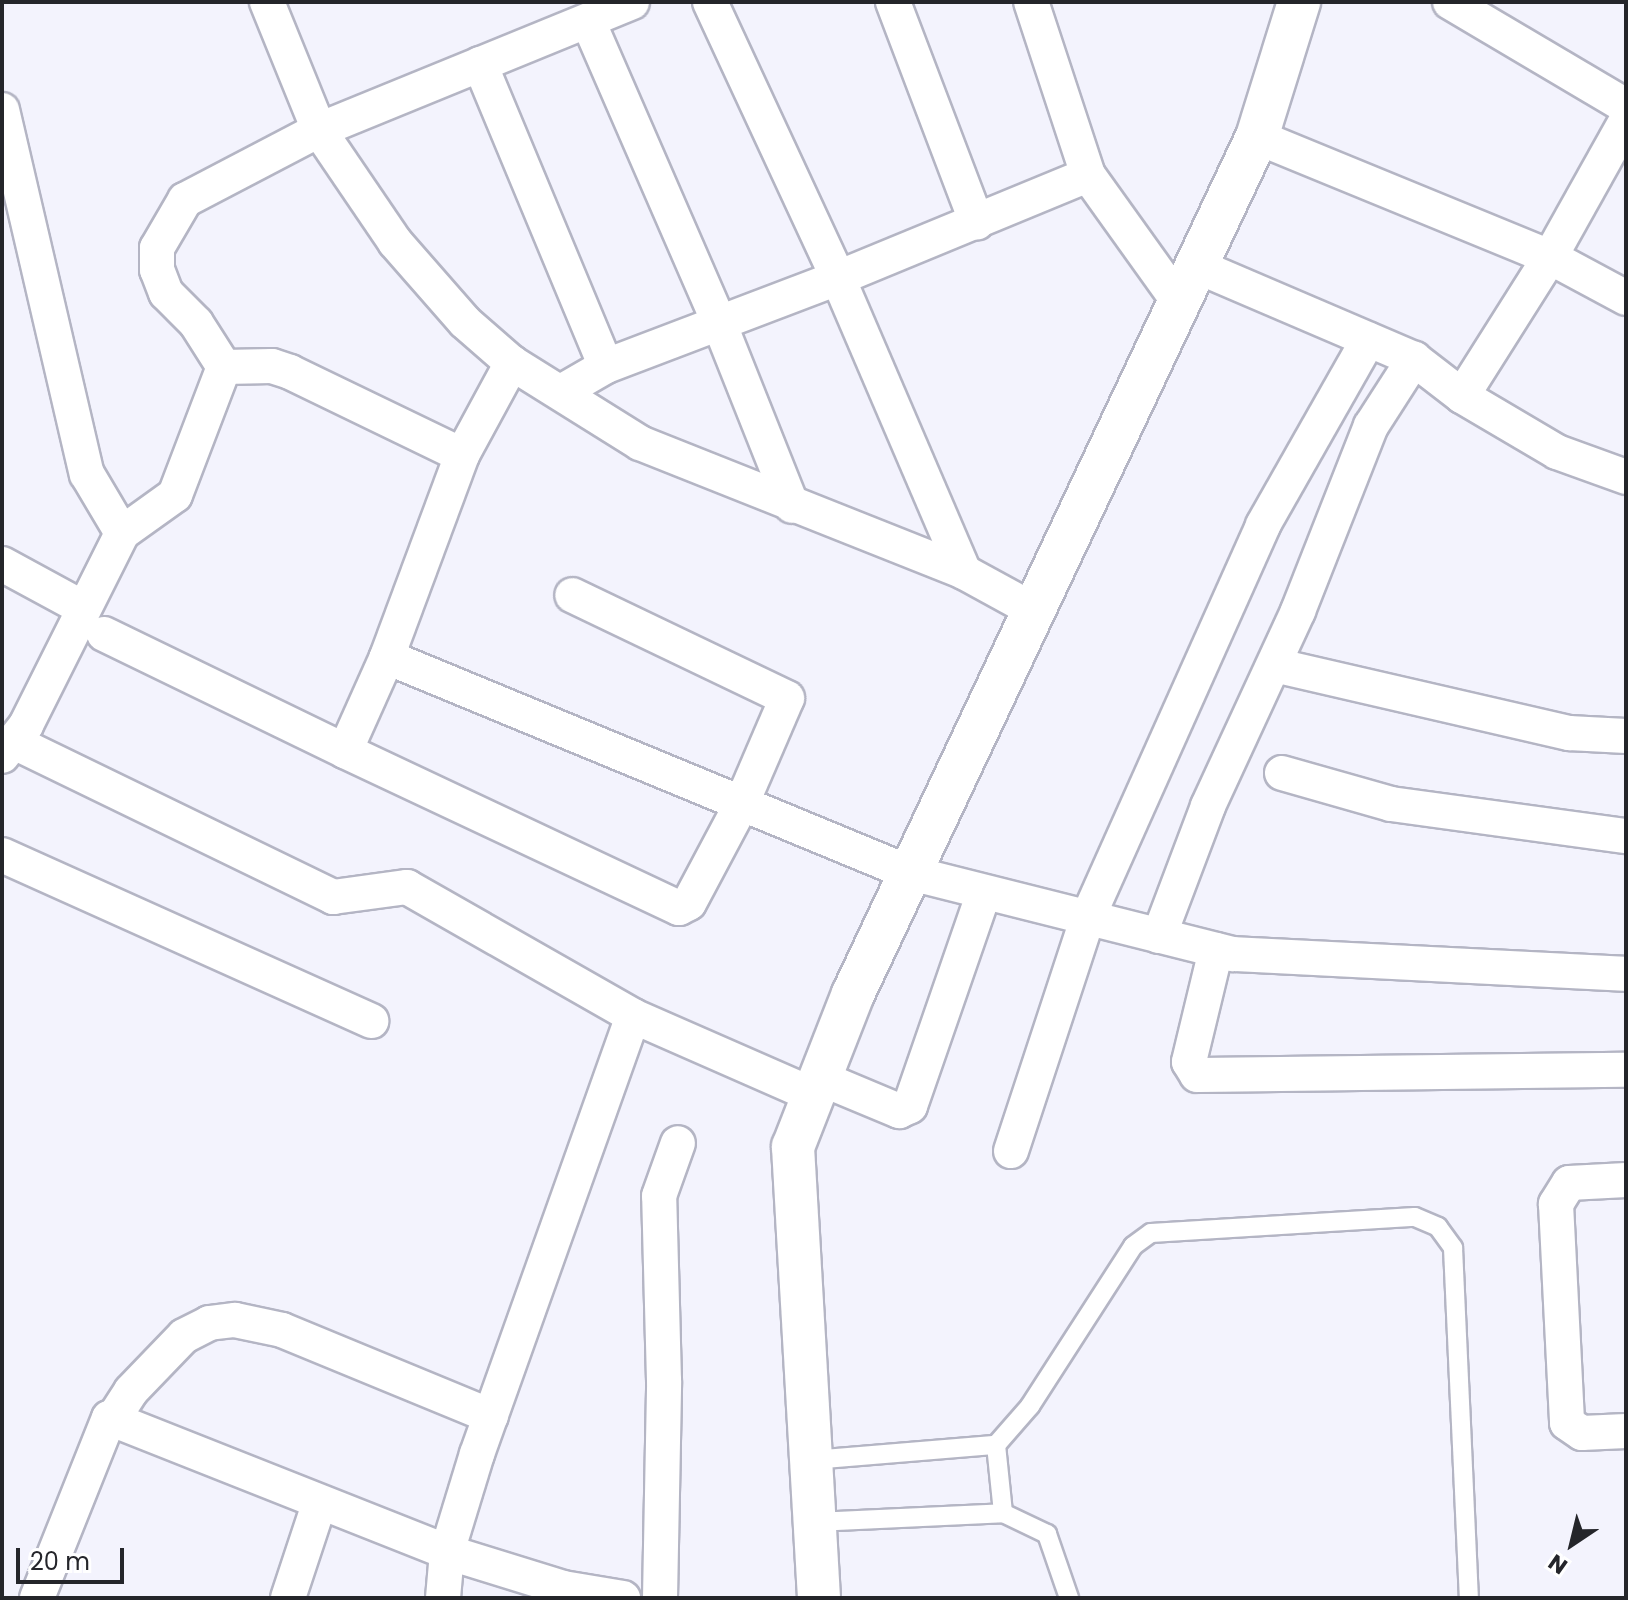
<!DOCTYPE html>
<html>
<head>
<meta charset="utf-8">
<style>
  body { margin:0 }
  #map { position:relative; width:1628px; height:1600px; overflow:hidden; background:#f3f3fd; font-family:Poppins,sans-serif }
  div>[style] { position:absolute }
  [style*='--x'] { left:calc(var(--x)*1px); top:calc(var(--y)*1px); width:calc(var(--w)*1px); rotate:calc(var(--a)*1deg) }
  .roads { filter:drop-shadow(2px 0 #b4b5c4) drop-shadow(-2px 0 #b4b5c4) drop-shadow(0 2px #b4b5c4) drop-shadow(0 -2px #b4b5c4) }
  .service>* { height:18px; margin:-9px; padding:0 9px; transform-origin:9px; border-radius:9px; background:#fff }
  .minor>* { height:34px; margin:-17px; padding:0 17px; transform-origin:17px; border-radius:17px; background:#fff }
  .tertiary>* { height:42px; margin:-21px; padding:0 21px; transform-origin:21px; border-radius:21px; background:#fff }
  span { translate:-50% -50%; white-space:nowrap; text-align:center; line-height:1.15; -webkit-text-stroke:6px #fff; paint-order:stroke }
  .frame { position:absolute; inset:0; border:4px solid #24252a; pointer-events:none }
  .north { position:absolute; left:1532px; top:1504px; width:80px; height:80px; -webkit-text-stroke:6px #fff; paint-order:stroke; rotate:215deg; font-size:22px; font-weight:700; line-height:32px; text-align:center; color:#24252a }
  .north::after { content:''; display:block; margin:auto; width:28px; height:36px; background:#24252a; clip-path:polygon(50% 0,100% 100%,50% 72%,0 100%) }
  .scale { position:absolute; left:16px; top:1548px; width:108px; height:36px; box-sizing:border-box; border:4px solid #24252a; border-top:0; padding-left:10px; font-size:24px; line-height:28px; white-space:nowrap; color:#24252a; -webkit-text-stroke:6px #fff; paint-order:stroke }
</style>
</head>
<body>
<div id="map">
  <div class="roads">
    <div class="service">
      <i style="--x:996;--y:1445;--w:68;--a:84.1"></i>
      <i style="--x:812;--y:1460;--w:185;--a:-4.7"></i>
      <i style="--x:996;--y:1445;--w:52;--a:-48.9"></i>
      <i style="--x:1030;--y:1406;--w:190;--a:-57.2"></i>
      <i style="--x:1133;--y:1246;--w:22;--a:-36"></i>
      <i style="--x:1151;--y:1233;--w:264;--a:-3.5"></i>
      <i style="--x:1415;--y:1217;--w:25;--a:23"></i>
      <i style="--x:1438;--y:1227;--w:26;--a:54"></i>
      <i style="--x:1453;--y:1248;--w:350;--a:87.4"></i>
      <i style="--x:815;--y:1522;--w:188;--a:-2.7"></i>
      <i style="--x:1003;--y:1513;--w:49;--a:25.5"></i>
      <i style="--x:1047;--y:1534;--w:68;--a:71"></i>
    </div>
    <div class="minor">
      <i style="--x:267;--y:2;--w:138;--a:67.9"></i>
      <i style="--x:319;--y:130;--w:135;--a:55.8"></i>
      <i style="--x:395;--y:242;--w:106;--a:48.8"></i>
      <i style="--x:465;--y:322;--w:62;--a:41.1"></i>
      <i style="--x:512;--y:363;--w:151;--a:32"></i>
      <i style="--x:640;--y:443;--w:349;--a:21.7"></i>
      <i style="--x:964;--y:572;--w:83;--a:28.7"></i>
      <i style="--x:710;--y:2;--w:304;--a:65.1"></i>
      <i style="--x:838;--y:278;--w:270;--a:-22.4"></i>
      <i style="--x:1088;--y:175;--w:182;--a:-108.2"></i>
      <i style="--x:893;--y:2;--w:236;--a:69.2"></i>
      <i style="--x:1450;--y:2;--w:204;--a:30.6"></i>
      <i style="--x:588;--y:21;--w:326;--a:66.5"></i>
      <i style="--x:718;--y:320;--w:200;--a:68.3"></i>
      <i style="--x:480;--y:64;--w:327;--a:67.4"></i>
      <i style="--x:2;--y:110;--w:374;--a:76.9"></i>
      <i style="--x:87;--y:474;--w:69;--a:59.3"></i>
      <i style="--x:1257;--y:137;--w:317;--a:22.3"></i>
      <i style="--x:1550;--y:257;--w:86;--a:28.3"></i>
      <i style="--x:1088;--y:175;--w:156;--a:54.4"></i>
      <i style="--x:1197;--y:266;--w:236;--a:23.2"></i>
      <i style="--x:1414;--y:359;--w:61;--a:37.6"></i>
      <i style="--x:1462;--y:396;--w:165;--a:-57.7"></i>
      <i style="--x:1550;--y:257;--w:156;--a:-60.8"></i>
      <i style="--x:224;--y:367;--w:52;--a:-122.5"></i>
      <i style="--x:196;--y:323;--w:42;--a:-135"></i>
      <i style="--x:166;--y:293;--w:25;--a:-111"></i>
      <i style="--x:157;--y:270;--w:22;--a:-90"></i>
      <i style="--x:157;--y:248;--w:56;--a:-59.7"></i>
      <i style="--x:185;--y:200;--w:151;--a:-27.6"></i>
      <i style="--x:319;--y:130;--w:338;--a:-22.2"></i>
      <i style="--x:561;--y:392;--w:52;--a:-30"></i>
      <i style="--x:606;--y:366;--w:248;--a:-20.8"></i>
      <i style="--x:838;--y:278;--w:320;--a:66.8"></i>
      <i style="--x:1462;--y:396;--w:110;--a:30.5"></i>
      <i style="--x:1557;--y:452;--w:73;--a:19.9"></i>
      <i style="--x:462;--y:455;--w:215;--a:110.4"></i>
      <i style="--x:387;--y:657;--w:103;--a:114.1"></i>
      <i style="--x:345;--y:751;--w:369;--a:25.2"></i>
      <i style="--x:679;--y:908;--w:11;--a:-27"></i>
      <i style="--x:689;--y:903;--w:111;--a:-62"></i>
      <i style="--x:741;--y:805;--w:116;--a:-66.7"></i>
      <i style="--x:787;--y:698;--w:238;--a:-154.4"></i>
      <i style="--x:2;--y:564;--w:92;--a:28.5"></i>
      <i style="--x:104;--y:634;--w:268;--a:25.9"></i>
      <i style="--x:387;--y:657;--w:566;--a:22.44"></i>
      <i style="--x:910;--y:873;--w:333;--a:14.1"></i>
      <i style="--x:1233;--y:954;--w:394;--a:2.9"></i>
      <i style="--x:1274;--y:665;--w:303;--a:13"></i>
      <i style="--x:1569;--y:733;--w:57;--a:3"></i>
      <i style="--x:14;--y:742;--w:355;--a:25.9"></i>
      <i style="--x:333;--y:897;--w:75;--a:-7.7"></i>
      <i style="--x:407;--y:887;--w:260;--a:29.7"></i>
      <i style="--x:633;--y:1016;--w:197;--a:23.7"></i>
      <i style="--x:2;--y:756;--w:39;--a:-52"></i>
      <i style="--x:26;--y:725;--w:215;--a:-63.4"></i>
      <i style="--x:122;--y:533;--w:65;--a:-35.6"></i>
      <i style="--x:175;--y:495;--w:137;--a:-69.1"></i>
      <i style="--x:224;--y:367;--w:48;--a:-1.2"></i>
      <i style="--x:272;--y:366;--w:19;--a:18"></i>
      <i style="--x:290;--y:372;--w:191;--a:25.8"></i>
      <i style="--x:462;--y:455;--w:105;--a:-61.5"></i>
      <i style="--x:1282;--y:773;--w:113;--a:15.9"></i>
      <i style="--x:1391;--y:804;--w:237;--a:7.8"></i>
      <i style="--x:2;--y:855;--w:405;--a:24.2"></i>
      <i style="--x:1159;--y:936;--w:139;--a:-69.3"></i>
      <i style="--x:1208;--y:806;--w:215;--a:-65.2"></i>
      <i style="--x:1298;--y:611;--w:199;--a:-68.5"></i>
      <i style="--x:1371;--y:426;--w:80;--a:-57.3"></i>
      <i style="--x:1216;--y:950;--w:115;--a:103.6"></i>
      <i style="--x:1189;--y:1062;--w:15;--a:58"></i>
      <i style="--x:1197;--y:1075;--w:429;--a:-0.7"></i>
      <i style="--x:820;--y:1078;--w:86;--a:22.7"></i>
      <i style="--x:899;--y:1111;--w:12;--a:-24"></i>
      <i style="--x:910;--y:1106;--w:226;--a:-70.9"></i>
      <i style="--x:1011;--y:1151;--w:246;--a:-71.8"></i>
      <i style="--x:1088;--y:917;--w:429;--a:-65.9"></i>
      <i style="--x:1263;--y:525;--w:213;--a:-60.4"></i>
      <i style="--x:1626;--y:1180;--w:57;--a:177"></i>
      <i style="--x:1569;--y:1183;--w:25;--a:122"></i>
      <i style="--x:1556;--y:1204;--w:219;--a:87.1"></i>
      <i style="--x:1567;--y:1423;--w:18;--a:34"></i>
      <i style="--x:1582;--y:1433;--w:44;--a:-2.6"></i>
      <i style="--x:113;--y:1419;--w:33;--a:-57"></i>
      <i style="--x:131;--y:1391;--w:76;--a:-46.1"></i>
      <i style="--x:184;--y:1336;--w:28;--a:-27"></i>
      <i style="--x:209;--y:1323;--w:26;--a:-7"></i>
      <i style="--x:235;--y:1320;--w:48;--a:12"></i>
      <i style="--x:282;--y:1330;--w:226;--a:22.4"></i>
      <i style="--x:37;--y:1598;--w:194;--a:-68.2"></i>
      <i style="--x:109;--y:1418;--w:364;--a:21.6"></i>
      <i style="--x:447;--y:1552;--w:121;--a:17.2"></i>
      <i style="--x:563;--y:1588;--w:61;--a:9.5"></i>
      <i style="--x:288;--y:1598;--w:99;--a:-71.7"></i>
      <i style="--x:443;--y:1598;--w:46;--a:-85"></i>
      <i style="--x:447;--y:1552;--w:102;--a:-73"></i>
      <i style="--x:477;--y:1454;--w:465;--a:-70.4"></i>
      <i style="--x:660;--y:1598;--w:217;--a:-88.9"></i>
      <i style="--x:664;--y:1381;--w:185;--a:-91.5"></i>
      <i style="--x:659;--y:1196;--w:56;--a:-70.3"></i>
    </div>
    <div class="tertiary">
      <i style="--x:819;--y:1598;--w:452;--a:-93.3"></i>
      <i style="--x:793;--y:1147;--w:164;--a:-68.6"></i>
      <i style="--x:853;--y:994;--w:947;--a:-64.76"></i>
      <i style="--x:1257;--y:137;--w:141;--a:-72.7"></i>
    </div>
  </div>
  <div class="frame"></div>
  <div class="north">N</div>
  <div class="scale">20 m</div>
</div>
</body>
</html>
